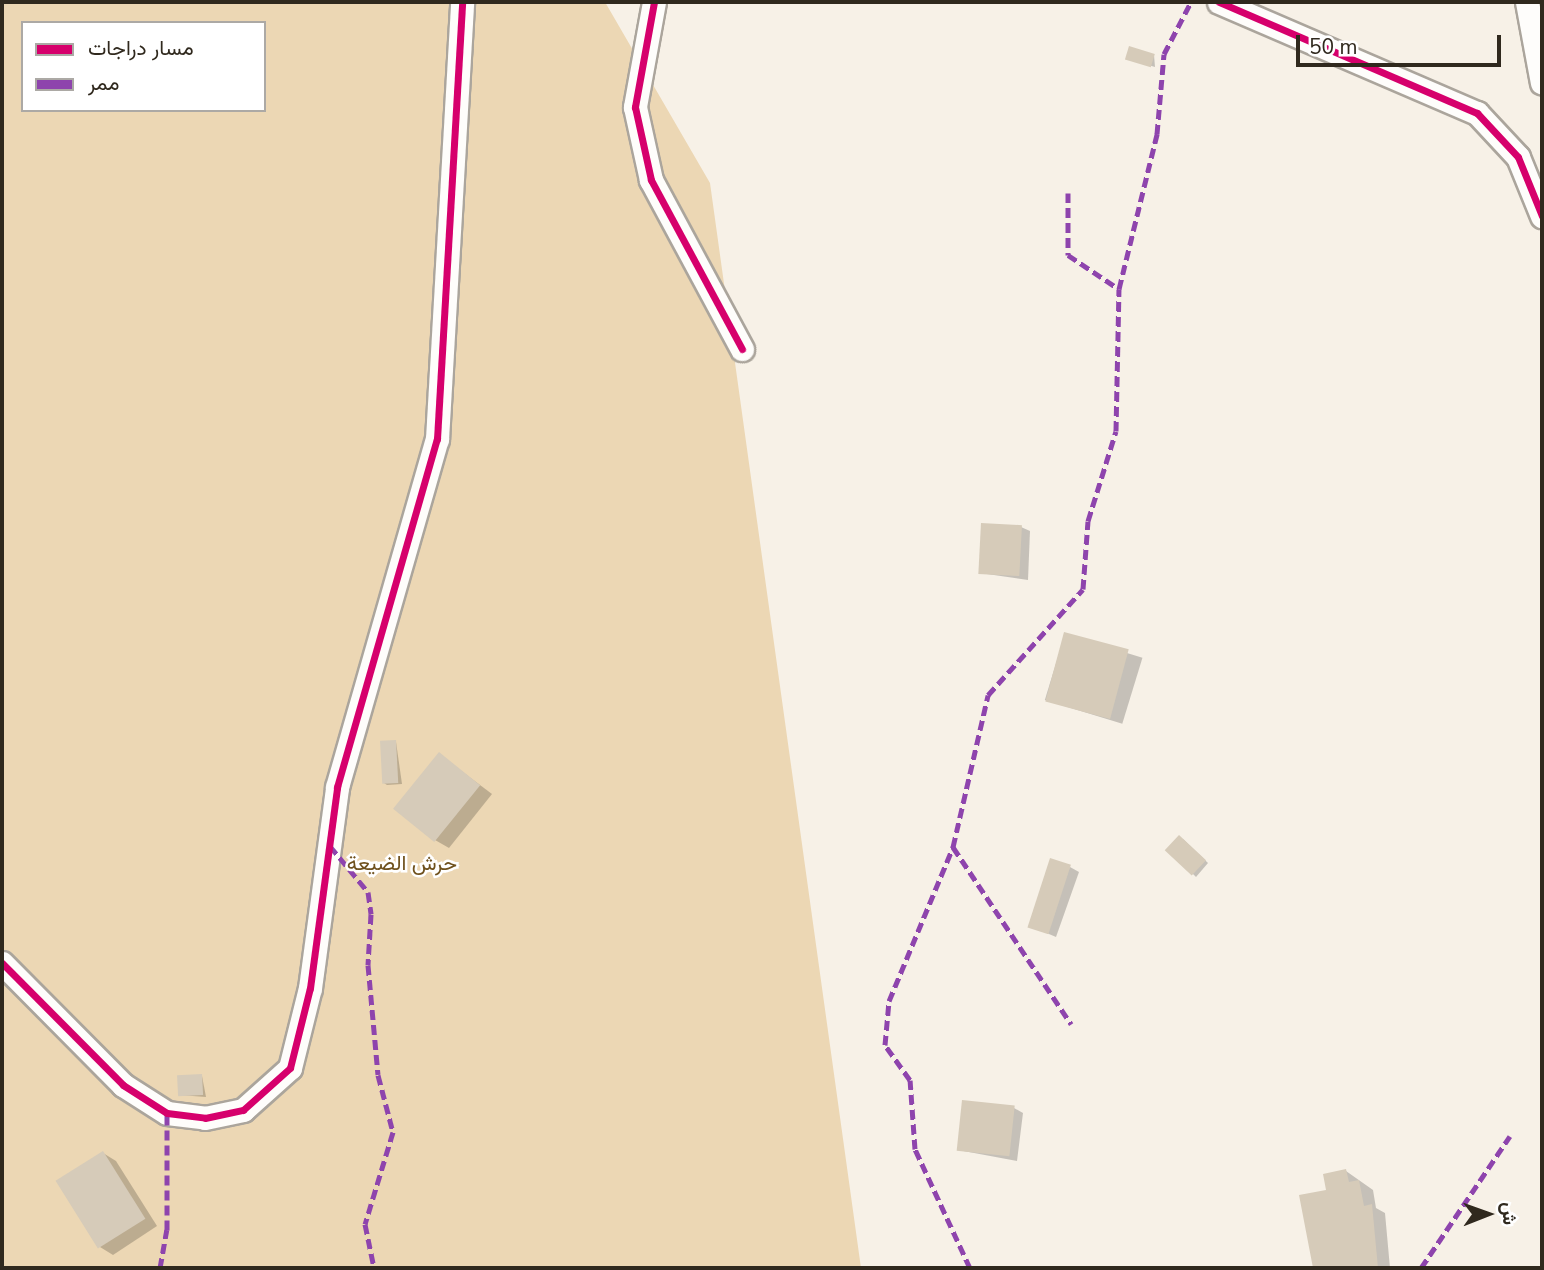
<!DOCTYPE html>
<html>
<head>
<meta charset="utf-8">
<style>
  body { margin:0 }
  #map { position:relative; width:1544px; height:1270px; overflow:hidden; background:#f7f1e7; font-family:"Nunito Sans",Vazirmatn,sans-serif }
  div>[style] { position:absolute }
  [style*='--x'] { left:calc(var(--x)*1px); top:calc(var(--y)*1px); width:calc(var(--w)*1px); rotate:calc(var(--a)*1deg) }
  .green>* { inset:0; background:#ecd7b4 }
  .shadow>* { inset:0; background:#0003; transform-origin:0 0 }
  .building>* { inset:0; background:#d6cbb9; transform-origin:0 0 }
  .roads { filter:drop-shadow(2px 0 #aba59c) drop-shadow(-2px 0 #aba59c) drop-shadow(0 2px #aba59c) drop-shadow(0 -2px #aba59c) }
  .minor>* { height:23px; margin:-11.5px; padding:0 11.5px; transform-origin:11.5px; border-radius:11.5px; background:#fefdfb }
  .quiet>* { height:5px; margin-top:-2.5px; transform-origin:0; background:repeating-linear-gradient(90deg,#8e44ad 0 10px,transparent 0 15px) }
  .cycleway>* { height:7px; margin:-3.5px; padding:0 3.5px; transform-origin:3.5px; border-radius:3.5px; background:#d6006c }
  span { translate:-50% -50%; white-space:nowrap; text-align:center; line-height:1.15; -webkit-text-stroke:5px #fff; paint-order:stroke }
  .park-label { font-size:21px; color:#6f511d }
  .frame { position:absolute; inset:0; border:4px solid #30291e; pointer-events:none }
  .legend { position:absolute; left:21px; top:21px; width:245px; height:91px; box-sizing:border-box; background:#fff; border:2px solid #aca9a5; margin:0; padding:9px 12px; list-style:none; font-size:21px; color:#30291e }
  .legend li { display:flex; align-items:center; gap:14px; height:35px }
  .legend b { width:35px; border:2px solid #aca9a5 }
  .north { position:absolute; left:1453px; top:1179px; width:70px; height:70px; -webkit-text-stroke:5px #fff; paint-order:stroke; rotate:89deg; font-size:19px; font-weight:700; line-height:28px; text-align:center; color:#30291e }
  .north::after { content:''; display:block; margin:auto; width:24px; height:32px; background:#30291e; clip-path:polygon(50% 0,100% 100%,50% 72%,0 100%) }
  .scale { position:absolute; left:1296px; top:35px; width:205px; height:32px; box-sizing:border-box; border:4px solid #30291e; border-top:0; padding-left:9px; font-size:21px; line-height:24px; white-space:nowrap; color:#30291e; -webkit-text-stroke:5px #fff; paint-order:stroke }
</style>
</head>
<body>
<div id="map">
  <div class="green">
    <i style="clip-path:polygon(evenodd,2px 2px,605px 2px,710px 183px,861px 1268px,2px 1268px,2px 2px,23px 23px,264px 23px,264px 110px,23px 110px,23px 23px)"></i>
  </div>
  <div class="shadow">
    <i style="clip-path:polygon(1154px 55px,1155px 67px,1131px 60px)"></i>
    <i style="clip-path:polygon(1021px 527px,1030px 531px,1028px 580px,980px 573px)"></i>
    <i style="left:1065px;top:634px;width:81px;height:69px;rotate:17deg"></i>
    <i style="clip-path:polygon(396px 742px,402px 784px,387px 785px,384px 783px)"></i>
    <i style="clip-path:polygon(440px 755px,492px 794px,449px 848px,435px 840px)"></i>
    <i style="clip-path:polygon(1183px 839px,1208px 863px,1196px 877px,1193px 874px)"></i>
    <i style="clip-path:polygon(1070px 867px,1079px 872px,1056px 937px,1030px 926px)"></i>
    <i style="clip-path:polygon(202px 1076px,206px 1097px,179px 1095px)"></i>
    <i style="clip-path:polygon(1014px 1108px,1023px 1113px,1017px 1161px,958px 1150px)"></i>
    <i style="clip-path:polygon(103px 1153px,116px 1161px,157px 1226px,113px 1255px,100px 1247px,81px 1167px)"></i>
    <i style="clip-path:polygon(1346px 1171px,1373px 1190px,1376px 1208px,1385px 1213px,1390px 1268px,1315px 1268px,1301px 1196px,1328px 1191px)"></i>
  </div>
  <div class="building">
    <i style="left:1129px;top:46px;width:27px;height:14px;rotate:17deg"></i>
    <i style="left:981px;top:523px;width:41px;height:51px;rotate:3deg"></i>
    <i style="left:1064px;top:632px;width:67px;height:72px;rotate:15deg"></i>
    <i style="left:396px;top:740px;width:43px;height:16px;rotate:87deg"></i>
    <i style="left:439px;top:752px;width:53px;height:73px;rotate:39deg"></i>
    <i style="left:1179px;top:835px;width:37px;height:21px;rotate:43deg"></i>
    <i style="left:1050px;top:858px;width:22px;height:73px;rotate:18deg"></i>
    <i style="left:202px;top:1074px;width:21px;height:25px;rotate:87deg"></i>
    <i style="left:962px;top:1100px;width:53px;height:51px;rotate:6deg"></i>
    <i style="left:103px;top:1151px;width:80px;height:56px;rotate:58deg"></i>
    <i style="clip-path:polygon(1346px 1169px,1349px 1182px,1359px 1180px,1364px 1206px,1372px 1204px,1378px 1268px,1313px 1268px,1299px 1195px,1326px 1190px,1323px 1174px)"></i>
  </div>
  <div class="roads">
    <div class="minor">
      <i style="--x:654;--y:2;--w:107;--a:100.3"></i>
      <i style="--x:635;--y:107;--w:75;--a:77.6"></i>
      <i style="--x:651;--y:180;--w:192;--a:61.7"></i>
      <i style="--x:1219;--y:2;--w:281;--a:23.3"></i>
      <i style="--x:1477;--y:113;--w:60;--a:47"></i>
      <i style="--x:1518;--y:157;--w:64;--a:67.9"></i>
      <i style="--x:1527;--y:2;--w:82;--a:79.5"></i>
      <i style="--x:2;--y:963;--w:172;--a:45.2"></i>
      <i style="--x:123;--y:1085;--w:52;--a:32.5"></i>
      <i style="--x:167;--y:1113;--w:38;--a:7"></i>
      <i style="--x:205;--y:1118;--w:39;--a:-12"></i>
      <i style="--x:243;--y:1110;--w:63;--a:-41.8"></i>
      <i style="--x:290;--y:1068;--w:82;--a:-76"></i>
      <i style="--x:310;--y:988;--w:203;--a:-82.3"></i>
      <i style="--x:337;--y:787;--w:362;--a:-74"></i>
      <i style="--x:437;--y:439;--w:438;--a:-86.7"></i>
    </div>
  </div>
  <div class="quiet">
    <i style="--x:1068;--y:193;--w:62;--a:90"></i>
    <i style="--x:1068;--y:255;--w:61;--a:33.7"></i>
    <i style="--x:330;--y:846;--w:60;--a:50.4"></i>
    <i style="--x:368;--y:892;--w:22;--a:82"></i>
    <i style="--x:371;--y:914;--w:51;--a:93.4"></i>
    <i style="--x:368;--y:965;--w:110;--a:84.8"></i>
    <i style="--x:378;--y:1075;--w:59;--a:75.3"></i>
    <i style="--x:393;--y:1132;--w:96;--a:106.9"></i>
    <i style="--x:365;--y:1224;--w:45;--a:78.4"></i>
    <i style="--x:953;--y:847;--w:213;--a:56.3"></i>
    <i style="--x:160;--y:1268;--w:39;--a:-80"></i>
    <i style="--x:167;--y:1230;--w:117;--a:-90"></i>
    <i style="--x:970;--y:1268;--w:131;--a:-114.8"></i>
    <i style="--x:915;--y:1149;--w:69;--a:-94.1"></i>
    <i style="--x:910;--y:1080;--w:43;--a:-125.5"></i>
    <i style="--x:885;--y:1045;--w:44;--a:-84.8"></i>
    <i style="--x:889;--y:1001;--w:167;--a:-67.4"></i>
    <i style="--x:953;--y:847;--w:156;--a:-77"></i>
    <i style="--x:988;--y:695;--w:142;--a:-48.1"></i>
    <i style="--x:1083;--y:589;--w:68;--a:-85.8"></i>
    <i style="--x:1088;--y:521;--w:94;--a:-72.7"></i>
    <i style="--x:1116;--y:431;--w:142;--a:-88.8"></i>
    <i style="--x:1119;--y:289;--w:160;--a:-76.2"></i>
    <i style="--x:1157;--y:134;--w:80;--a:-85"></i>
    <i style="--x:1164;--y:54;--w:59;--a:-62.6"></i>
    <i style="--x:1421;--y:1268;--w:159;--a:-56"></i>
  </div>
  <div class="cycleway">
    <i style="--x:654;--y:2;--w:107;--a:100.3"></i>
    <i style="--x:635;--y:107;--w:75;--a:77.6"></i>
    <i style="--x:651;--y:180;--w:192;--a:61.7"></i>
    <i style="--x:1219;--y:2;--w:281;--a:23.3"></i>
    <i style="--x:1477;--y:113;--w:60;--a:47"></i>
    <i style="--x:1518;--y:157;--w:64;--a:67.9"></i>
    <i style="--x:2;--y:963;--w:172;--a:45.2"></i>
    <i style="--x:123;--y:1085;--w:52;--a:32.5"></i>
    <i style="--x:167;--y:1113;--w:38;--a:7"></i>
    <i style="--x:205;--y:1118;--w:39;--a:-12"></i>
    <i style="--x:243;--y:1110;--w:63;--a:-41.8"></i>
    <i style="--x:290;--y:1068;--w:82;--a:-76"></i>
    <i style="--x:310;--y:988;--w:203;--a:-82.3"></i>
    <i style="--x:337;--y:787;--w:362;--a:-74"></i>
    <i style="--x:437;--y:439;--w:438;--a:-86.7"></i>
  </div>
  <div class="park-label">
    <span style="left:402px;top:863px">حرش الضيعة</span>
  </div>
  <div class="frame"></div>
  <ul class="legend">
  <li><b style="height:9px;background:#d6006c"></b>مسار دراجات</li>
  <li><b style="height:9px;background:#8e44ad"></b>ممر</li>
  </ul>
  <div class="north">ش</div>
  <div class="scale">50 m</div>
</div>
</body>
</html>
